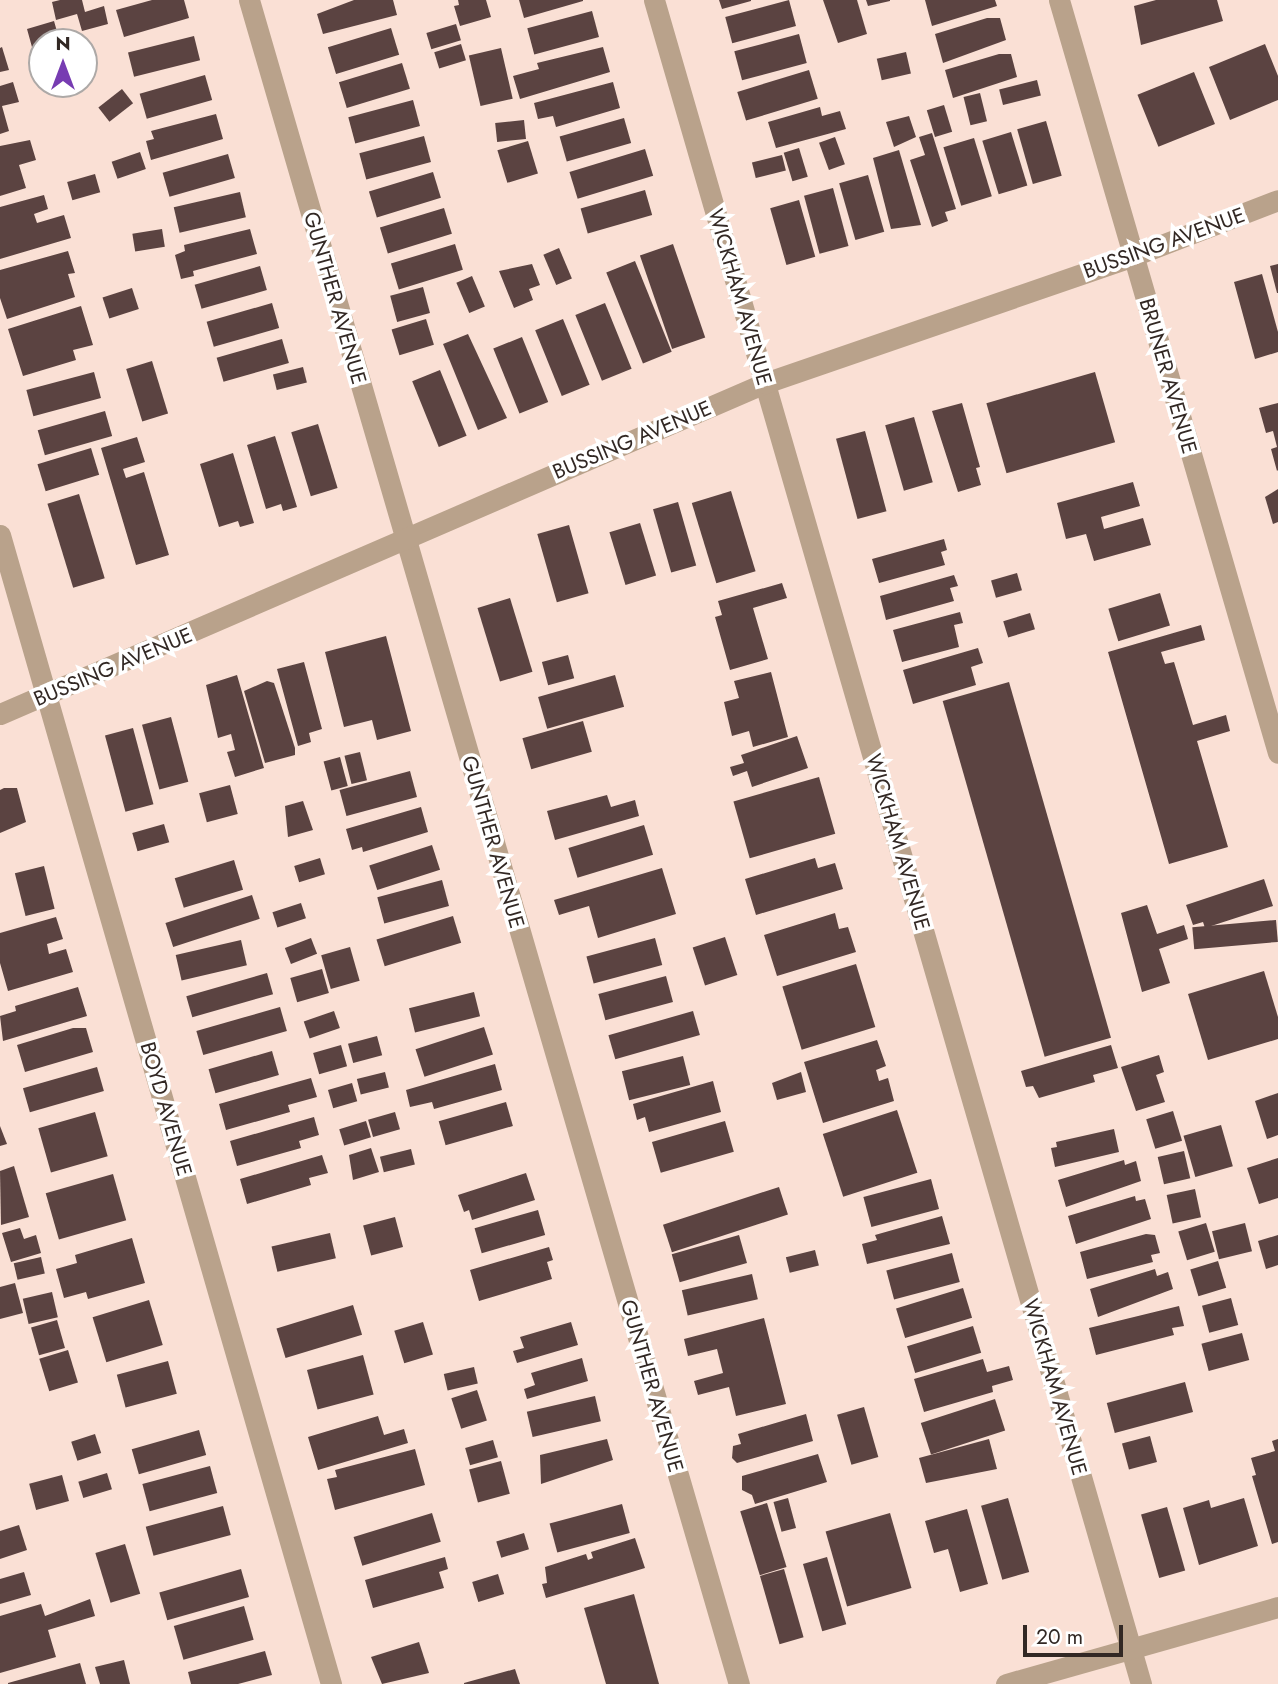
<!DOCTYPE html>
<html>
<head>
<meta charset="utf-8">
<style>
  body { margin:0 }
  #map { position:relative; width:1278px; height:1684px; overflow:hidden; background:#fae0d5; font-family:Jost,sans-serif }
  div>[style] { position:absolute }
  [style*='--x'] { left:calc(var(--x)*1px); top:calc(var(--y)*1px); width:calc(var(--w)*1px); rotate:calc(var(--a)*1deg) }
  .building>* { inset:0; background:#5b4341; transform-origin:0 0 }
  .street>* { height:21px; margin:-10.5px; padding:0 10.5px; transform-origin:10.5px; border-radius:10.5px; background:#b9a28b }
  span { translate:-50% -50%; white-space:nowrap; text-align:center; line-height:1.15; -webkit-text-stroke:7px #fff; paint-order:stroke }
  .street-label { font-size:21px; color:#322824 }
  .north { position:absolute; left:28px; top:28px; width:70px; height:70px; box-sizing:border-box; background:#fff; border:2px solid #ada9a7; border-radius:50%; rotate:0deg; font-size:19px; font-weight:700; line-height:28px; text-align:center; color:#322824 }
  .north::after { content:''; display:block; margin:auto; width:24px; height:32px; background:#773cb2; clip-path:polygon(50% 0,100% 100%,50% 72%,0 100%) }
  .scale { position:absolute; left:1023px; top:1625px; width:100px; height:32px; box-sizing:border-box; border:4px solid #322824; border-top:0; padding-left:9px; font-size:21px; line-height:24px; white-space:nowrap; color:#322824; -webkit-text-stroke:5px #fff; paint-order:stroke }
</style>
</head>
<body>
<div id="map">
  <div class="building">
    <i style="clip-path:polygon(60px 0,82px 0,85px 12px,104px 6px,108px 24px,82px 31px,77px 14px,56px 20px,52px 2px)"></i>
    <i style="clip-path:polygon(152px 0,184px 0,189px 18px,124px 37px,116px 10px)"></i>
    <i style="clip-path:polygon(354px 0,393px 0,397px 15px,323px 34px,317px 14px)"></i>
    <i style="clip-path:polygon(458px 0,486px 0,491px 17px,460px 26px,454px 6px,459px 5px)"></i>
    <i style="clip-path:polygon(519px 0,583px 0,583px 1px,524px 18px)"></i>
    <i style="clip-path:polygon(719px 0,751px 0,751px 1px,722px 9px)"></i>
    <i style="left:789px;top:0;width:27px;height:66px;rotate:75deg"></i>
    <i style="clip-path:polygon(823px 0,857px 0,867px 34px,838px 43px)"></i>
    <i style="clip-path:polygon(866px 0,890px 0,890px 1px,868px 6px)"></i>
    <i style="clip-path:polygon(925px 0,995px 0,997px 6px,932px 26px)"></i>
    <i style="clip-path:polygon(1156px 0,1217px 0,1223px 21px,1141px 45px,1134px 6px)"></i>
    <i style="left:592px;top:11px;width:27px;height:67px;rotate:75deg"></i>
    <i style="clip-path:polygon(987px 18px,1000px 18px,1006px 40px,943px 63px,935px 34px)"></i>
    <i style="clip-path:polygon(54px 21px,60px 42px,42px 42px,42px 56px,35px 58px,27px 29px)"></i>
    <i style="left:456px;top:24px;width:17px;height:31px;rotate:73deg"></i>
    <i style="left:391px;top:28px;width:28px;height:66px;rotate:73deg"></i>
    <i style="left:799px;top:34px;width:30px;height:67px;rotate:75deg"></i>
    <i style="left:194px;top:36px;width:25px;height:68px;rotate:76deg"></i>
    <i style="left:461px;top:44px;width:17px;height:28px;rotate:73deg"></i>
    <i style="clip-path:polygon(1265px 44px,1278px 76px,1278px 100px,1230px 120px,1209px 67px)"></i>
    <i style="clip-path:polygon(2px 47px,9px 70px,0 72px,0 48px)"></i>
    <i style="clip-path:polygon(603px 47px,610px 72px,520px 99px,513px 76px,539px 69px,537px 63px)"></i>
    <i style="left:501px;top:48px;width:52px;height:33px;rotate:77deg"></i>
    <i style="left:906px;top:52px;width:22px;height:30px;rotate:77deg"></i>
    <i style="clip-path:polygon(999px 54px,1011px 54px,1017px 77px,953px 98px,945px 70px)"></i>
    <i style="left:402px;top:63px;width:27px;height:66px;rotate:73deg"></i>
    <i style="left:809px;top:70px;width:30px;height:75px;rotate:73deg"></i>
    <i style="left:1194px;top:72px;width:56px;height:61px;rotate:68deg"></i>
    <i style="left:205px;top:75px;width:26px;height:68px;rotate:74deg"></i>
    <i style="left:1037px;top:80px;width:16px;height:39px;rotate:76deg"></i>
    <i style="clip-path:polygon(13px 82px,19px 102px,2px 106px,9px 131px,0 134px,0 86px)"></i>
    <i style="clip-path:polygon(613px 82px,620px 108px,556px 127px,553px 116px,538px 119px,534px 103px)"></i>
    <i style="left:122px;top:89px;width:18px;height:30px;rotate:52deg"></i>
    <i style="left:980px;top:93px;width:29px;height:17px;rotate:76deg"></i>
    <i style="left:413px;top:100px;width:27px;height:67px;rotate:75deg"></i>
    <i style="left:944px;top:105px;width:28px;height:18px;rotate:73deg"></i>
    <i style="clip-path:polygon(820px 107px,822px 116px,840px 111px,846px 129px,776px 148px,768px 122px)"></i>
    <i style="clip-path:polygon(216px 114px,223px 139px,151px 160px,146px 141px,154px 139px,151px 131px)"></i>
    <i style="clip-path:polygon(909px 116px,916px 137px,894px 147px,886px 122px)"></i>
    <i style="left:624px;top:118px;width:26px;height:67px;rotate:74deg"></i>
    <i style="left:524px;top:120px;width:19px;height:29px;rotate:84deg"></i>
    <i style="left:1046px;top:121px;width:57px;height:30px;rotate:74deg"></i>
    <i style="left:1011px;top:132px;width:56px;height:30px;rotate:73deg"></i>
    <i style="clip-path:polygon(932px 133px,956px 209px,945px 212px,948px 221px,932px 227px,910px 160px,925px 155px,919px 137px)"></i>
    <i style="left:424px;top:136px;width:27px;height:67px;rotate:75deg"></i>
    <i style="left:835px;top:137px;width:29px;height:17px;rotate:70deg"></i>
    <i style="left:974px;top:138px;width:61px;height:32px;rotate:73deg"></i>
    <i style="clip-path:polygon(30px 140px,36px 160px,19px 165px,26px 188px,0 196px,0 146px)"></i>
    <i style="left:528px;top:141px;width:34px;height:32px;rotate:73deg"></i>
    <i style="left:799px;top:148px;width:30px;height:16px;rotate:73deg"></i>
    <i style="left:645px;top:149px;width:28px;height:79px;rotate:73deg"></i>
    <i style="clip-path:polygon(899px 150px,921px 225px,891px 229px,873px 158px)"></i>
    <i style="left:140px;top:152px;width:18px;height:30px;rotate:71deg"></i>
    <i style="left:228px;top:154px;width:25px;height:68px;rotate:74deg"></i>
    <i style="left:782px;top:155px;width:16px;height:31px;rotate:76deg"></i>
    <i style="left:433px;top:172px;width:27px;height:67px;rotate:73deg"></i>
    <i style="left:95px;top:174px;width:19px;height:29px;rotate:74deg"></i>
    <i style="left:868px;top:175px;width:59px;height:30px;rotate:74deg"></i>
    <i style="left:833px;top:188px;width:60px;height:30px;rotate:75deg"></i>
    <i style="left:645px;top:190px;width:26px;height:67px;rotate:74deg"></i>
    <i style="left:240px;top:192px;width:26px;height:68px;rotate:77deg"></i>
    <i style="clip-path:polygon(44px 195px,48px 209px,34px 214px,37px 223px,64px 215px,71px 238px,0 259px,0 207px)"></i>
    <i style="left:799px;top:200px;width:59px;height:30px;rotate:74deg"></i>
    <i style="left:444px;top:208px;width:27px;height:67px;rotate:73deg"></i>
    <i style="left:162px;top:229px;width:18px;height:30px;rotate:81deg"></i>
    <i style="clip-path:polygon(250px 229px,257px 254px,193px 271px,194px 276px,181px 279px,175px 255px,185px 251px,184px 245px)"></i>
    <i style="left:455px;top:244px;width:27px;height:67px;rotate:73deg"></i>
    <i style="left:673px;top:244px;width:99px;height:35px;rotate:71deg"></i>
    <i style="left:559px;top:248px;width:33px;height:17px;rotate:67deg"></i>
    <i style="clip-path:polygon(68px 251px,75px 273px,68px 274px,75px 297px,7px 319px,0 298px,0 270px)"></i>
    <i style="left:635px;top:261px;width:98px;height:31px;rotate:68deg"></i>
    <i style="clip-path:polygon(532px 264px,540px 285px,529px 289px,533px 300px,514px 308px,499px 271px)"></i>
    <i style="clip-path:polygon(1278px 264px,1278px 293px,1277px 293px,1270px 266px)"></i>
    <i style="left:260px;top:266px;width:25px;height:68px;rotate:74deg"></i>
    <i style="clip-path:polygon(1262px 274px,1278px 332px,1278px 352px,1255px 359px,1234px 282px)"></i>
    <i style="left:472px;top:276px;width:33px;height:17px;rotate:67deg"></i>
    <i style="left:423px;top:287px;width:27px;height:34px;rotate:75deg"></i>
    <i style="left:132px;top:288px;width:22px;height:31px;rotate:72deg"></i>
    <i style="left:272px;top:303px;width:26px;height:68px;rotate:74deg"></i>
    <i style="left:605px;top:303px;width:71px;height:32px;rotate:68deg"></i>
    <i style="clip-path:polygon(81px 306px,93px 345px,73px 350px,76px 360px,23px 376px,8px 329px)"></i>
    <i style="left:426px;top:319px;width:27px;height:36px;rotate:73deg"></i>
    <i style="left:563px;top:319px;width:71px;height:30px;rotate:68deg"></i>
    <i style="clip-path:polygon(468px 334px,507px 418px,478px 430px,443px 344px)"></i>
    <i style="left:522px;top:337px;width:70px;height:31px;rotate:68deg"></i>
    <i style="left:282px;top:339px;width:25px;height:68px;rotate:74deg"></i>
    <i style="left:152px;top:361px;width:55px;height:27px;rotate:73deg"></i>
    <i style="left:303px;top:367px;width:16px;height:31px;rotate:76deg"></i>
    <i style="left:440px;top:370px;width:71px;height:30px;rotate:68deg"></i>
    <i style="left:94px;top:372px;width:27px;height:70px;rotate:75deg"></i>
    <i style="left:1095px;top:372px;width:73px;height:113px;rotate:74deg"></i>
    <i style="clip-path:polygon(962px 403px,980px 467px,976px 468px,981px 485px,958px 492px,932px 411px)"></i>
    <i style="clip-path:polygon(1278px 403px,1278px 470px,1277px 471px,1271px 449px,1277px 447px,1273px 431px,1266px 433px,1259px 408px)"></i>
    <i style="left:105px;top:411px;width:26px;height:70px;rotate:74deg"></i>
    <i style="left:914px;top:417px;width:68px;height:30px;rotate:74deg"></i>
    <i style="left:318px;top:424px;width:67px;height:28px;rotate:73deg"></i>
    <i style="left:865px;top:431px;width:83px;height:30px;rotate:75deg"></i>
    <i style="clip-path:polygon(275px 436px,297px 507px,283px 511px,281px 504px,266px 509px,247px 445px)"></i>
    <i style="clip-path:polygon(137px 437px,145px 462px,123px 469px,126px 478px,144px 472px,169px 555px,136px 565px,101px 448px)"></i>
    <i style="left:91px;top:448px;width:28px;height:56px;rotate:73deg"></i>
    <i style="clip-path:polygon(233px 453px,254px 523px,240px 527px,238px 521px,219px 527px,200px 464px)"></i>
    <i style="clip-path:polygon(1133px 482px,1140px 506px,1101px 517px,1104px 529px,1143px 518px,1151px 545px,1094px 561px,1086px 534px,1066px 539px,1057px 503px)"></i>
    <i style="clip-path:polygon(1278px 489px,1278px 522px,1273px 524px,1265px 497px)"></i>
    <i style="left:731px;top:491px;width:84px;height:41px;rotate:73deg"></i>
    <i style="left:79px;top:494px;width:88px;height:33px;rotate:73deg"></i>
    <i style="left:678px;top:502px;width:66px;height:26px;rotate:74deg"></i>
    <i style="left:640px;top:523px;width:55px;height:32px;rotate:73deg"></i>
    <i style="left:569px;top:525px;width:71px;height:33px;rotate:74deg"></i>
    <i style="clip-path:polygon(944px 539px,947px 550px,941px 552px,945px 565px,879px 583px,872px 559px)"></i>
    <i style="left:1017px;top:573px;width:18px;height:27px;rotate:74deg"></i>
    <i style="clip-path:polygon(954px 575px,958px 586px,950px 588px,954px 601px,886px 620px,880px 596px)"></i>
    <i style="clip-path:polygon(782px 583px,787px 598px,753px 608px,768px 659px,730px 670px,715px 617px,722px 615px,718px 601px)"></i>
    <i style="left:1160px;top:593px;width:34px;height:54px;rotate:73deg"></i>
    <i style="left:510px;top:598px;width:77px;height:34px;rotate:73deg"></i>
    <i style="clip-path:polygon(960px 612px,963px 623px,954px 625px,959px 647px,902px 662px,893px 630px)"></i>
    <i style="left:1030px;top:613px;width:17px;height:28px;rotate:73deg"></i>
    <i style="clip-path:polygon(1201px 625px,1205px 640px,1161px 652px,1165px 664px,1174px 662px,1193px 725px,1226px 715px,1230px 731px,1197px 741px,1228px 847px,1169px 864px,1108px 652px)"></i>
    <i style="clip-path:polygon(386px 636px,411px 731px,377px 740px,372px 720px,344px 727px,325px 652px)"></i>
    <i style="clip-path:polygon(978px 648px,983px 663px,971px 667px,976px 685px,913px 704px,903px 670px)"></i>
    <i style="left:568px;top:655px;width:24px;height:27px;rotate:75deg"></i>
    <i style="clip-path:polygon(304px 662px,322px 729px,309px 733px,311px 742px,298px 746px,277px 669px)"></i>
    <i style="clip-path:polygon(771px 672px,788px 737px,753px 747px,749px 731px,732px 736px,724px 702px,739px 698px,734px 681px)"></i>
    <i style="clip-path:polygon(237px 675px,264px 768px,235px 777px,227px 752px,235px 750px,231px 734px,218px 738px,206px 685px)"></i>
    <i style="left:615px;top:675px;width:33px;height:80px;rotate:74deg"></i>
    <i style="clip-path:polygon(267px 681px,274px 683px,295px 748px,295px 755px,265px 763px,244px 691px)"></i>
    <i style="left:1009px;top:682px;width:370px;height:69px;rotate:74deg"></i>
    <i style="left:171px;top:717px;width:67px;height:30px;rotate:75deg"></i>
    <i style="left:583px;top:721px;width:32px;height:63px;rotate:74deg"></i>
    <i style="left:133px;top:728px;width:79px;height:29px;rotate:75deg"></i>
    <i style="clip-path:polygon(797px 736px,808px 768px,752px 787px,747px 771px,733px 776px,730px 767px,744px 763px,741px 755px)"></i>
    <i style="left:360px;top:752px;width:29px;height:16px;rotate:76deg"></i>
    <i style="left:340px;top:757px;width:30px;height:17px;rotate:75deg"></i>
    <i style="left:410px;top:771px;width:27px;height:73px;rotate:75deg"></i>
    <i style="left:819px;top:777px;width:59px;height:89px;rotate:74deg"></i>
    <i style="left:230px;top:785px;width:30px;height:32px;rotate:75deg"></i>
    <i style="clip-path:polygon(4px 788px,17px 788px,26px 822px,0 833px,0 790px)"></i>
    <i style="clip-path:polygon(607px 795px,611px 807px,635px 800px,639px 816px,555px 840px,547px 811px)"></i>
    <i style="clip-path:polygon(303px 801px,313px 830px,288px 837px,285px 806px)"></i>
    <i style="clip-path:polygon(421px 807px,428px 832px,363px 852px,362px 847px,352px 850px,346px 829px)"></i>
    <i style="left:164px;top:824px;width:19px;height:33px;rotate:74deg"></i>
    <i style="left:644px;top:825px;width:31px;height:79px;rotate:73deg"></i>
    <i style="left:432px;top:845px;width:26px;height:66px;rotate:72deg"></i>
    <i style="left:320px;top:858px;width:17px;height:27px;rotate:73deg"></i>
    <i style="clip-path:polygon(815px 858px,818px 868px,835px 863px,843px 889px,756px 915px,745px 879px)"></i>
    <i style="left:234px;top:860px;width:31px;height:62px;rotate:73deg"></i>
    <i style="left:44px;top:866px;width:44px;height:30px;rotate:76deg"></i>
    <i style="clip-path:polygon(662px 868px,676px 914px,598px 938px,589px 906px,559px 915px,554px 900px)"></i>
    <i style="clip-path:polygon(1264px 879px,1273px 906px,1205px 928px,1203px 922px,1193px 925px,1186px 905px)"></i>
    <i style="left:442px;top:880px;width:27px;height:67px;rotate:75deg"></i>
    <i style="left:252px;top:895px;width:25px;height:91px;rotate:72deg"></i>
    <i style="left:301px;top:903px;width:16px;height:30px;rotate:72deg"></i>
    <i style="clip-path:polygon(1147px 905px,1157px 934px,1184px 925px,1188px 939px,1159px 949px,1170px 983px,1142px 992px,1121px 913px)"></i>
    <i style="clip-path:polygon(835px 913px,839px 929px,848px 927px,856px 952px,777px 976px,764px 935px)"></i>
    <i style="left:453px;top:916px;width:28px;height:80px;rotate:73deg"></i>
    <i style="clip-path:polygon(56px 917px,63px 939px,47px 944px,49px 954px,66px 949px,73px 972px,8px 991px,0 963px,0 933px)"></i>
    <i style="left:1276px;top:920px;width:22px;height:84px;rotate:85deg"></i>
    <i style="left:725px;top:937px;width:40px;height:34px;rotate:72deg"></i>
    <i style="left:311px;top:938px;width:17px;height:28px;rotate:69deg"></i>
    <i style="left:655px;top:938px;width:28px;height:71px;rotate:75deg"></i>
    <i style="left:241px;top:940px;width:26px;height:67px;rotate:77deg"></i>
    <i style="left:350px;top:947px;width:35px;height:30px;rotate:74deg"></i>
    <i style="left:856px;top:964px;width:66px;height:77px;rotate:73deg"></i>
    <i style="left:322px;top:969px;width:25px;height:33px;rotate:74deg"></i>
    <i style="clip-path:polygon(1264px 971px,1278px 1017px,1278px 1039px,1208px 1060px,1188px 994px)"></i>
    <i style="left:267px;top:973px;width:22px;height:84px;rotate:74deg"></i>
    <i style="left:666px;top:976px;width:27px;height:70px;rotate:75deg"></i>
    <i style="clip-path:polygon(78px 987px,87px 1016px,3px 1041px,0 1016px,16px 1011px,15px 1006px)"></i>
    <i style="left:474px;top:992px;width:25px;height:67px;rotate:76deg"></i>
    <i style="left:280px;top:1007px;width:25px;height:87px;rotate:74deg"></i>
    <i style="left:334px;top:1011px;width:18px;height:32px;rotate:71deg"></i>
    <i style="left:693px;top:1011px;width:25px;height:88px;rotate:74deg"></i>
    <i style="left:484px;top:1027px;width:29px;height:72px;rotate:72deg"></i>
    <i style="clip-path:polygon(73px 1028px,86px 1028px,93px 1052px,25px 1072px,17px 1045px)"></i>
    <i style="left:377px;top:1036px;width:20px;height:30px;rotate:75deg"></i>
    <i style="clip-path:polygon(877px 1040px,886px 1066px,876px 1070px,879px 1081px,888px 1078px,894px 1101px,823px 1123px,804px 1062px)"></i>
    <i style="left:341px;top:1045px;width:22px;height:29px;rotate:74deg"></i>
    <i style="clip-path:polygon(1111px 1045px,1118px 1068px,1093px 1075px,1095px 1082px,1039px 1098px,1033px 1086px,1026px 1087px,1021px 1071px)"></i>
    <i style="left:272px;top:1051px;width:25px;height:66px;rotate:74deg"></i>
    <i style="clip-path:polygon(1159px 1055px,1164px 1072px,1156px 1075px,1165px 1102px,1136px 1111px,1121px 1067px)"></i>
    <i style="left:683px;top:1056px;width:30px;height:63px;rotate:76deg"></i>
    <i style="clip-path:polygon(495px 1064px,502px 1090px,434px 1109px,432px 1102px,410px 1107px,406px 1090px)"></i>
    <i style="left:97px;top:1067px;width:25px;height:77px;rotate:74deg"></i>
    <i style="left:385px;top:1072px;width:16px;height:29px;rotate:76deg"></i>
    <i style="clip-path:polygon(801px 1072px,806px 1092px,777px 1100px,772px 1083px)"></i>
    <i style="clip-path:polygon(311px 1078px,317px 1097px,288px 1105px,290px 1112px,226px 1130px,219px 1104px)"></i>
    <i style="clip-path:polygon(713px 1081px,721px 1112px,649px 1132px,645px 1117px,637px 1120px,633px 1104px)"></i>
    <i style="left:352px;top:1083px;width:19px;height:25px;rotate:74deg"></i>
    <i style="clip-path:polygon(1278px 1093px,1278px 1135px,1267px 1139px,1255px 1101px)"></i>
    <i style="left:506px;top:1102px;width:25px;height:70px;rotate:74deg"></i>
    <i style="left:897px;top:1110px;width:66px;height:78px;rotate:72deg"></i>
    <i style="left:1173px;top:1111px;width:31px;height:28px;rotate:73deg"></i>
    <i style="left:95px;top:1112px;width:46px;height:59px;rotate:74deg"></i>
    <i style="left:395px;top:1112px;width:18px;height:28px;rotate:74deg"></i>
    <i style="clip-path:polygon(314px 1117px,319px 1135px,299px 1141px,301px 1148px,237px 1166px,230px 1141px)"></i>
    <i style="left:366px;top:1121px;width:17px;height:28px;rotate:73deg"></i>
    <i style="left:725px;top:1121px;width:32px;height:76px;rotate:74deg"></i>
    <i style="left:1221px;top:1125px;width:43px;height:39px;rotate:74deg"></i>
    <i style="clip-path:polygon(0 1126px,7px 1144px,0 1146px)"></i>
    <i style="clip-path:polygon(1114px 1129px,1119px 1152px,1055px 1167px,1051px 1148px,1057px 1147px,1056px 1142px)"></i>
    <i style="clip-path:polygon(371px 1148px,379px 1172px,353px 1180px,349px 1155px)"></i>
    <i style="left:411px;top:1149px;width:16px;height:32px;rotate:76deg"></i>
    <i style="left:1184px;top:1151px;width:28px;height:27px;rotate:77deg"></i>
    <i style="clip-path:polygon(322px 1155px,328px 1173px,309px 1178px,311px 1185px,247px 1204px,240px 1179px)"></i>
    <i style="clip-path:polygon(1278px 1158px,1278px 1198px,1259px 1204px,1247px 1168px)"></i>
    <i style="clip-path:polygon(1124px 1160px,1125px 1165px,1136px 1161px,1141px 1181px,1066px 1207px,1058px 1180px)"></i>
    <i style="clip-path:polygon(14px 1166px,29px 1217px,1px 1225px,0 1171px)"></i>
    <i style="clip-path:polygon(526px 1173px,535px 1200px,472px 1220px,469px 1210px,464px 1212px,458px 1195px)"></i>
    <i style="left:113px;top:1174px;width:48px;height:70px;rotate:74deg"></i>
    <i style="left:931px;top:1179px;width:31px;height:70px;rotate:75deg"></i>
    <i style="left:779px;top:1187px;width:29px;height:122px;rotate:72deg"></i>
    <i style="left:1195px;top:1189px;width:29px;height:29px;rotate:78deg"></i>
    <i style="clip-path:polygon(1135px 1196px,1136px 1201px,1145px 1199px,1151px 1219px,1076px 1244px,1068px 1216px)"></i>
    <i style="left:538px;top:1210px;width:26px;height:66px;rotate:74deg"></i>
    <i style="clip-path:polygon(942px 1216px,950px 1244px,867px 1264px,862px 1244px,877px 1240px,875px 1235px)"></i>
    <i style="left:395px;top:1217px;width:31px;height:33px;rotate:75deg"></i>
    <i style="left:1206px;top:1223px;width:30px;height:29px;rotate:73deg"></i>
    <i style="left:1245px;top:1223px;width:29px;height:34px;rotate:76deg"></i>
    <i style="clip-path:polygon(20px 1228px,24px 1239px,36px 1235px,41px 1253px,11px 1262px,2px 1233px)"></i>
    <i style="left:330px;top:1233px;width:26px;height:60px;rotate:77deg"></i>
    <i style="clip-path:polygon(1146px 1234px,1155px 1235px,1160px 1253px,1151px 1255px,1153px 1262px,1087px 1279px,1080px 1252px)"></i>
    <i style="left:739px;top:1235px;width:29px;height:70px;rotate:74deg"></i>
    <i style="clip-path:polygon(1278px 1235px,1278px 1265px,1266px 1269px,1258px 1241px)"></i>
    <i style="clip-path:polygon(132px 1238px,145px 1283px,88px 1299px,86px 1292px,64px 1298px,56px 1269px,77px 1263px,75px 1255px)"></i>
    <i style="clip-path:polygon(549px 1247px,553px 1260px,547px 1262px,552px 1279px,479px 1301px,470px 1270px)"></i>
    <i style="left:815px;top:1250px;width:16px;height:30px;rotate:76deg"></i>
    <i style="left:952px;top:1253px;width:30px;height:68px;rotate:75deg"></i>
    <i style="left:41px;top:1257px;width:17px;height:28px;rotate:77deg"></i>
    <i style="left:1218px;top:1261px;width:28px;height:29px;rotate:73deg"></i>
    <i style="clip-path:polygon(1155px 1269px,1157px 1276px,1168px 1272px,1173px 1289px,1098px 1317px,1090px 1289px)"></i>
    <i style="left:752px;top:1274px;width:26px;height:72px;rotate:77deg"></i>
    <i style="clip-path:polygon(15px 1283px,23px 1313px,0 1319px,0 1287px)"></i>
    <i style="left:963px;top:1288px;width:31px;height:70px;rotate:73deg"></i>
    <i style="left:52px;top:1292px;width:26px;height:30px;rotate:77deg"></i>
    <i style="left:1231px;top:1298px;width:28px;height:30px;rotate:75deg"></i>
    <i style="left:149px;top:1300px;width:47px;height:59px;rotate:73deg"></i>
    <i style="left:353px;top:1305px;width:31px;height:80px;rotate:73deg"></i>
    <i style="clip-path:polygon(1179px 1306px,1184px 1326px,1172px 1328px,1174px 1335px,1096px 1355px,1089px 1328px)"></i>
    <i style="clip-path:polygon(764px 1318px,786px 1404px,736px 1416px,729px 1387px,698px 1395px,694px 1381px,723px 1373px,717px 1349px,688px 1356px,684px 1339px)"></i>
    <i style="left:57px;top:1320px;width:29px;height:27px;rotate:74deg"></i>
    <i style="left:423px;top:1322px;width:34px;height:30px;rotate:73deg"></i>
    <i style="clip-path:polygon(571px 1322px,578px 1345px,517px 1363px,513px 1351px,524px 1348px,520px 1337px)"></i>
    <i style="left:973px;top:1326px;width:28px;height:69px;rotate:73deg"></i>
    <i style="left:1242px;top:1333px;width:28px;height:42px;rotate:75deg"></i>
    <i style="left:68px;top:1350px;width:34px;height:30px;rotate:73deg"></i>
    <i style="left:363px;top:1355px;width:41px;height:58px;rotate:75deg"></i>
    <i style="clip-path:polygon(582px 1358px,588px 1381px,527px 1399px,524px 1389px,535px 1385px,531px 1373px)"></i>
    <i style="clip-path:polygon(983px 1359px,987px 1372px,1009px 1366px,1013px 1380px,992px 1386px,993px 1392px,924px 1412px,914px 1379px)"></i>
    <i style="left:168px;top:1361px;width:34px;height:53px;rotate:75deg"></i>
    <i style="left:474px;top:1367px;width:17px;height:31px;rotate:77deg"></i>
    <i style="left:1185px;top:1382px;width:31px;height:81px;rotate:75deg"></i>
    <i style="left:477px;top:1390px;width:32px;height:27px;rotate:72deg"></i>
    <i style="left:595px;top:1396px;width:26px;height:70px;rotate:77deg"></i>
    <i style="left:995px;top:1399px;width:33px;height:78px;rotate:72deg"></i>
    <i style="left:864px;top:1407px;width:52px;height:28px;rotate:74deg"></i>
    <i style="clip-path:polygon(806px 1414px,813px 1441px,737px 1463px,732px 1458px,733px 1446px,741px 1444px,738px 1434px)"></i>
    <i style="clip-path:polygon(378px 1416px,384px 1435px,404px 1429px,408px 1443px,318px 1470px,308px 1437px)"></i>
    <i style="left:199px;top:1430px;width:26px;height:70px;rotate:74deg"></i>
    <i style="left:95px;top:1434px;width:20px;height:25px;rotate:72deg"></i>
    <i style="left:1150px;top:1436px;width:27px;height:29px;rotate:75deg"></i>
    <i style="clip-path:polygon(607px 1439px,613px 1460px,541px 1484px,540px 1455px)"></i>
    <i style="clip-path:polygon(989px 1439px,997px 1469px,926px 1483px,919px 1458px)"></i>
    <i style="clip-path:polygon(1278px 1439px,1278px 1542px,1272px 1544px,1252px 1476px,1256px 1475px,1251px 1458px,1275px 1451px,1272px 1441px)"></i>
    <i style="left:493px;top:1440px;width:18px;height:29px;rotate:74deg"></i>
    <i style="clip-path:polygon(415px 1449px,425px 1485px,335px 1510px,327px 1479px,337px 1477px,335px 1470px)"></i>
    <i style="clip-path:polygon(818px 1454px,827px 1482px,755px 1504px,752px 1495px,742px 1490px,742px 1476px)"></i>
    <i style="left:501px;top:1461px;width:34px;height:33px;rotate:75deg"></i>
    <i style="left:210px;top:1466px;width:28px;height:70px;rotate:75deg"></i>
    <i style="left:107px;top:1473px;width:17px;height:30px;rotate:73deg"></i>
    <i style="left:62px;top:1475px;width:27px;height:34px;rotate:75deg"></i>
    <i style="left:788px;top:1498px;width:31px;height:15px;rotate:75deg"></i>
    <i style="left:1008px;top:1498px;width:77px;height:28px;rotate:74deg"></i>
    <i style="clip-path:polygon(1244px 1498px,1258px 1546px,1199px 1565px,1183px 1508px,1209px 1500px,1211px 1508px)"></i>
    <i style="left:767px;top:1503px;width:67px;height:28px;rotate:73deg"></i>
    <i style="left:622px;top:1504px;width:30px;height:75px;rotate:75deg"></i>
    <i style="left:223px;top:1506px;width:30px;height:80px;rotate:75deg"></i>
    <i style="left:1167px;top:1507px;width:66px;height:27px;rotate:74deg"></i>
    <i style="clip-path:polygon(967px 1509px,988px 1584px,960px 1592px,948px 1549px,934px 1553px,925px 1521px)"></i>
    <i style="left:432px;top:1513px;width:30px;height:82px;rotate:73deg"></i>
    <i style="left:890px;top:1513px;width:78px;height:67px;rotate:74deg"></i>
    <i style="clip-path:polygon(19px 1525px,27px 1550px,0 1559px,0 1531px)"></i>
    <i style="left:524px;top:1533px;width:17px;height:29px;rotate:73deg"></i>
    <i style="clip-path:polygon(635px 1538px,645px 1568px,546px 1598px,542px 1584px,547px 1583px,545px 1567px,586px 1554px,588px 1560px,593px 1558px,591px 1552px)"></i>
    <i style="left:125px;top:1544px;width:52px;height:31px;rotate:73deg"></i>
    <i style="clip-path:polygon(445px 1557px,448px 1569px,439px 1572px,444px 1588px,373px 1608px,365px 1580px)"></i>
    <i style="left:827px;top:1557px;width:70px;height:25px;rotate:74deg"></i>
    <i style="left:241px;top:1569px;width:29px;height:85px;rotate:74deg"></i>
    <i style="left:784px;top:1569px;width:71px;height:25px;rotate:74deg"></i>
    <i style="clip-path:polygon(24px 1572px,31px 1595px,0 1604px,0 1579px)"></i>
    <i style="left:498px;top:1574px;width:21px;height:27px;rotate:73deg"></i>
    <i style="clip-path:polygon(634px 1594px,659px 1684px,606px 1684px,584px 1608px)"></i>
    <i style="clip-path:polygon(90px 1599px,95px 1616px,48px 1630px,56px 1657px,0 1673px,0 1616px,41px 1604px,45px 1616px)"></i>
    <i style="left:244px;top:1606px;width:35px;height:73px;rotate:74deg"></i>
    <i style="clip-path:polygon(419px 1642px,429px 1673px,382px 1684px,371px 1657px)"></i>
    <i style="clip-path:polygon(265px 1651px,272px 1675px,238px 1684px,191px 1684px,188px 1672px)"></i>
    <i style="clip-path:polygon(124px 1660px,130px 1684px,100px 1684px,95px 1667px)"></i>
    <i style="clip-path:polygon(80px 1663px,86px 1684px,8px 1684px,8px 1683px)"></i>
    <i style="clip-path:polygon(515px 1669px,520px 1684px,464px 1684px,464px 1683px)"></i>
  </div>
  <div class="street">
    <i style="--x:249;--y:0;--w:1754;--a:73.78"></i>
    <i style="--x:654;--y:0;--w:1753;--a:73.87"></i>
    <i style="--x:1059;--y:0;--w:784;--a:73.78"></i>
    <i style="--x:0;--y:535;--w:1196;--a:73.93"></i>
    <i style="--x:0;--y:714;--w:834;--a:-23.4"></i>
    <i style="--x:765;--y:383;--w:389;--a:-19"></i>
    <i style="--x:1133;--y:256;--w:155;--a:-21.1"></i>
    <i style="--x:1006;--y:1684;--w:283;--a:-15.8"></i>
  </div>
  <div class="street-label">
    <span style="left:1164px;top:243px;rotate:-20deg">BUSSING AVENUE</span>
    <span style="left:740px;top:297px;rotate:74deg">WICKHAM AVENUE</span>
    <span style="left:335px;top:298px;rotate:74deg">GUNTHER AVENUE</span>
    <span style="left:1168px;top:376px;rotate:74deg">BRUNER AVENUE</span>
    <span style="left:632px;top:440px;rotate:-23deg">BUSSING AVENUE</span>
    <span style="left:113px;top:667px;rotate:-23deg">BUSSING AVENUE</span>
    <span style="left:493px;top:842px;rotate:74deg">GUNTHER AVENUE</span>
    <span style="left:898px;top:842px;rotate:74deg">WICKHAM AVENUE</span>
    <span style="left:166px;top:1109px;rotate:74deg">BOYD AVENUE</span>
    <span style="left:652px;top:1386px;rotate:74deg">GUNTHER AVENUE</span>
    <span style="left:1055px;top:1387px;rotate:74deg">WICKHAM AVENUE</span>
  </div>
  <div class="north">N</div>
  <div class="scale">20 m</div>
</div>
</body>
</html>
